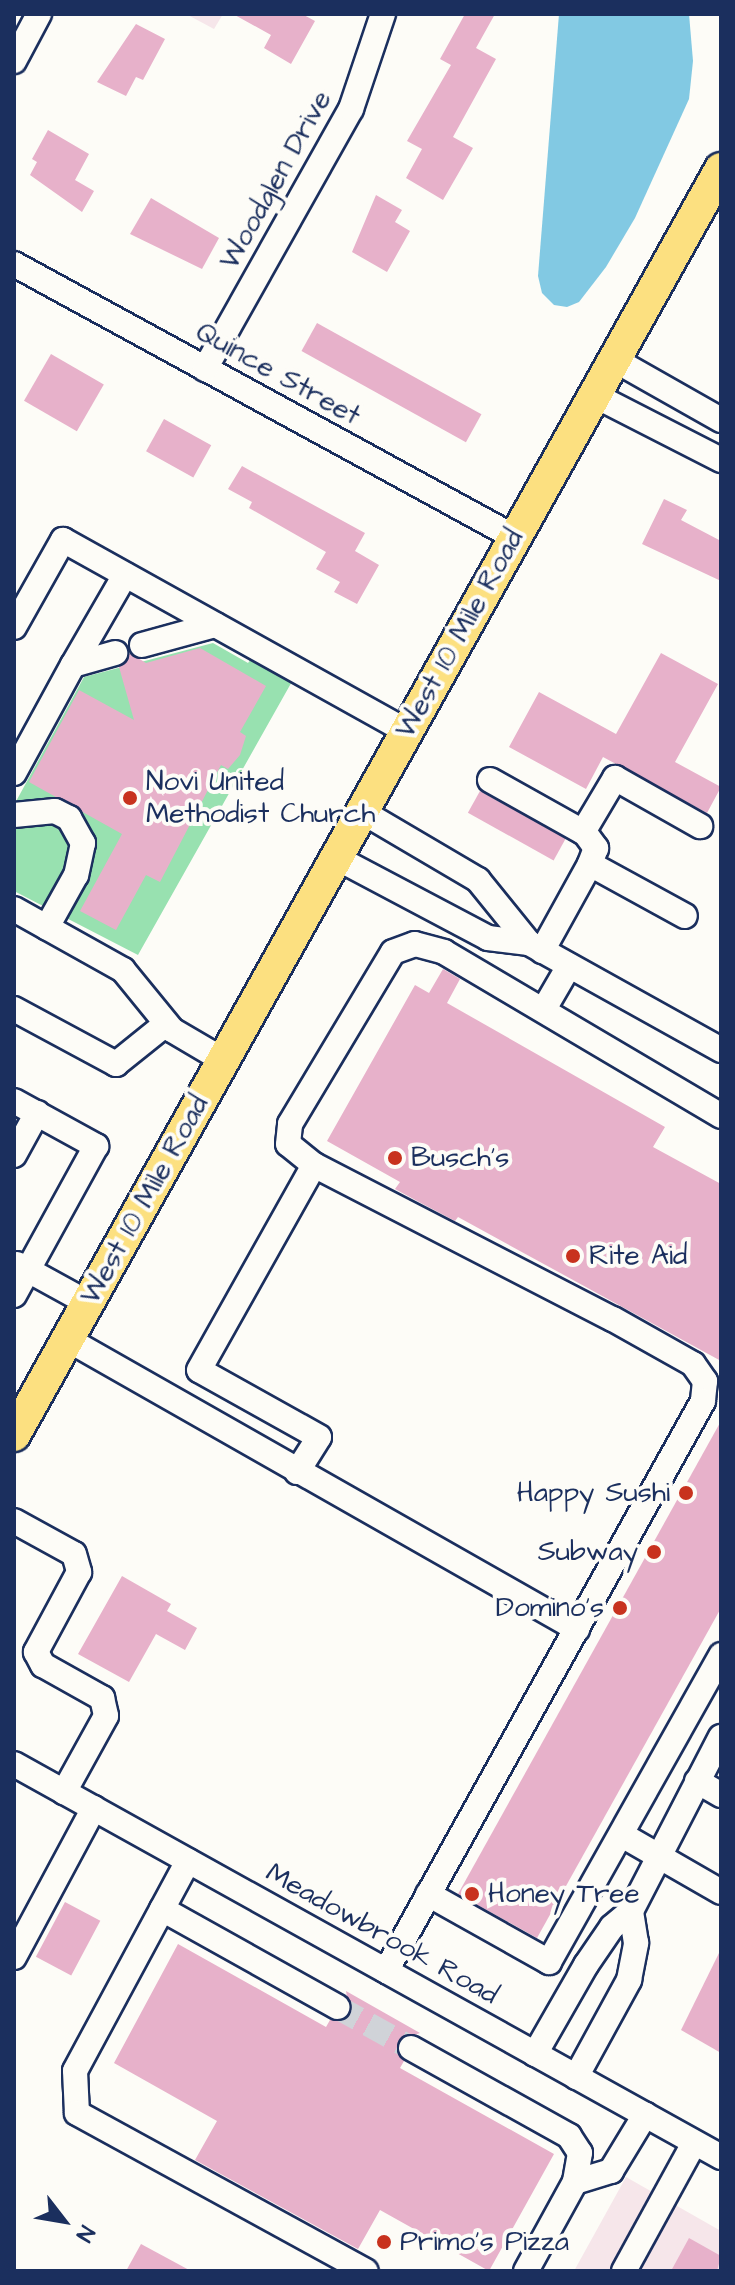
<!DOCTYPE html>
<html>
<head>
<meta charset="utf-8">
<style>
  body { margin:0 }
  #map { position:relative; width:735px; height:2285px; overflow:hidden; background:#fdfcf7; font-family:"Architects Daughter",sans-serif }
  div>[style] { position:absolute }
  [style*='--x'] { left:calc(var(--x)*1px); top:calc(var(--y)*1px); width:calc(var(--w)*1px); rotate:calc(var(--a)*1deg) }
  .built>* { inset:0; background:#f6e6ea }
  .green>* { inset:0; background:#98e1b0 }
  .water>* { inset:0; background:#82c9e3 }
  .building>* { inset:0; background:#e7b1ca; transform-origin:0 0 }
  .minor-tunnel>* { height:24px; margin-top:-12px; transform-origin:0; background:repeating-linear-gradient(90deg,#d0d3d8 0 24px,transparent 0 36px) }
  .roads { filter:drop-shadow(2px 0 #1b2f5e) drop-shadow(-2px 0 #1b2f5e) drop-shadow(0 2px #1b2f5e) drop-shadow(0 -2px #1b2f5e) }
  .minor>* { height:24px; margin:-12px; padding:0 12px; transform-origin:12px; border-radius:12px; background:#fdfcf7 }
  .major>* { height:32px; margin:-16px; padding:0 16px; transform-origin:16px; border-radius:16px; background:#fce080 }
  .dots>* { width:22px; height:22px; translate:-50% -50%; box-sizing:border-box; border:4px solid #fdfcf7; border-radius:50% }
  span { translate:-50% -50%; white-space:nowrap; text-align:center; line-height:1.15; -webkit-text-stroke:8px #fdfcf7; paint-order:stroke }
  .street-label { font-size:28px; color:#1b2f5e }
  .poi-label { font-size:28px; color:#1b2f5e }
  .left { translate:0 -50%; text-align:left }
  .right { translate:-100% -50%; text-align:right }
  .frame { position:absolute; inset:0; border:16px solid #1b2f5e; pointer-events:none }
  .north { position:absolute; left:24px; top:2181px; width:80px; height:80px; -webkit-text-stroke:6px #fdfcf7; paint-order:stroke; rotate:121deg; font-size:22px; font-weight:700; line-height:32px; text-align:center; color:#1b2f5e }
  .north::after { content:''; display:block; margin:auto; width:28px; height:36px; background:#1b2f5e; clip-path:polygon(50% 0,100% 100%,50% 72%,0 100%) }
</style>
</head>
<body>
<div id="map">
  <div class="built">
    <i style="clip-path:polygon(186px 14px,223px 14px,214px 29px)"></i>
    <i style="clip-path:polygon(626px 2177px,721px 2231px,721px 2271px,574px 2271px)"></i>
  </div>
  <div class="green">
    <i style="clip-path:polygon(213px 643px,248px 663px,254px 655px,294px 678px,138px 955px,14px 891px,14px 805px,84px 677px)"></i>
  </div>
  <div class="water">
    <i style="clip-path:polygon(559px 14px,689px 14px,693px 61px,689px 99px,635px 218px,606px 267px,579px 302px,567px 307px,554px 305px,542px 293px,538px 276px)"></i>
  </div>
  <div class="building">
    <i style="clip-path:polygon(233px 14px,302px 14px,315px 21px,291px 64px,264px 48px,271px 35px)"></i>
    <i style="clip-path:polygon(465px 14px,495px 14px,476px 48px,496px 59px,453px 137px,473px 148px,443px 200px,406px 178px,422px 149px,407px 141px,451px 65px,440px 59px)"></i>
    <i style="clip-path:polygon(136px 24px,165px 39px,143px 80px,136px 77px,126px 96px,97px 82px)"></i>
    <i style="clip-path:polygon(48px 130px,89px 154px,75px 180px,94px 191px,82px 212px,30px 175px,37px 162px,32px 159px)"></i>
    <i style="clip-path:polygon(376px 195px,402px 210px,395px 222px,410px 231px,387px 272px,352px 252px)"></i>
    <i style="clip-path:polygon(151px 198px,219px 238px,202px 269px,130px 234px)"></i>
    <i style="left:317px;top:323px;width:188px;height:32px;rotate:29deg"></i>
    <i style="left:51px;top:354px;width:61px;height:54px;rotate:30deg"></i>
    <i style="left:164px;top:419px;width:54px;height:37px;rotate:29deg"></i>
    <i style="clip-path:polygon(242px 466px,365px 533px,355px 551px,379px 565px,357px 604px,334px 592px,340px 582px,316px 569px,326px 552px,249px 508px,252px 502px,228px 489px)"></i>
    <i style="clip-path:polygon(664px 499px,687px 510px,681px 520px,721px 541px,721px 581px,642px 544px)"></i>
    <i style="clip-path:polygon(200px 648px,266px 686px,240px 732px,246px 736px,240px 755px,228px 769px,221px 765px,160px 882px,146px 875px,116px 930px,80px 911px,122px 834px,29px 782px,79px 690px,134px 720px,119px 667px,130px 653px,146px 663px)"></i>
    <i style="clip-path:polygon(661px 653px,718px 684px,675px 762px,721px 787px,707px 813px,603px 757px,586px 789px,509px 747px,539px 692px,616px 734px)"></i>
    <i style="left:480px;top:791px;width:98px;height:25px;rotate:29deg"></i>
    <i style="clip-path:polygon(443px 969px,460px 979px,447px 1003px,665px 1127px,653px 1147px,721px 1184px,721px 1361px,458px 1217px,455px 1221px,419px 1202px,395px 1189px,400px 1182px,327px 1141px,415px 985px,429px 993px)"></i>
    <i style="clip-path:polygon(721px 1421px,721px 1608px,537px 1938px,458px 1894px)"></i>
    <i style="clip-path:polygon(122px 1576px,171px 1604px,167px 1611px,197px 1628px,185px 1650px,156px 1634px,129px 1682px,78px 1654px)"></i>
    <i style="left:65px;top:1902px;width:40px;height:62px;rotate:28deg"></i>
    <i style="clip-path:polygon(178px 1944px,326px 2027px,330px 2020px,350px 2015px,346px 1991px,420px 2033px,398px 2041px,404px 2061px,400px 2068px,554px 2154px,489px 2271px,380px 2210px,358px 2249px,195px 2160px,217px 2121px,114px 2063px)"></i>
    <i style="clip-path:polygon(721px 1949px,721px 2053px,681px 2030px)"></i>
    <i style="clip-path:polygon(689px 2238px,721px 2256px,717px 2271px,671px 2271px)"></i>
    <i style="clip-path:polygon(141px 2244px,191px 2271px,126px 2271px)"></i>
  </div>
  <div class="minor-tunnel">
    <i style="--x:337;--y:2007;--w:85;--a:29"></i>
  </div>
  <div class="roads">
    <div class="minor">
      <i style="--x:14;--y:61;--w:53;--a:-62"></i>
      <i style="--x:14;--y:264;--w:570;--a:28.63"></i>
      <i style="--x:615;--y:360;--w:122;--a:29.5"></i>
      <i style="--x:205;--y:369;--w:298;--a:-60.7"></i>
      <i style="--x:351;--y:109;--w:100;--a:-71.4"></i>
      <i style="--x:594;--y:395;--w:143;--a:27.1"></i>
      <i style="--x:14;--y:627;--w:100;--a:-60.6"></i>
      <i style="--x:63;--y:540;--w:391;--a:29.1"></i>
      <i style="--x:142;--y:645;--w:76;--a:-15.3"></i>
      <i style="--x:73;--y:665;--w:104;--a:-60"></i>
      <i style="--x:14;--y:773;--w:123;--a:-61.4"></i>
      <i style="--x:73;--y:665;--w:44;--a:-15.9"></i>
      <i style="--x:490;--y:780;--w:109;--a:29.2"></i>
      <i style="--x:585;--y:833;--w:19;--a:54"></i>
      <i style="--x:596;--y:848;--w:17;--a:111"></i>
      <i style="--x:361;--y:811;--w:136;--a:30.5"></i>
      <i style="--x:478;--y:880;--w:81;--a:51"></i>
      <i style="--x:529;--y:943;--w:220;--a:29.1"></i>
      <i style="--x:14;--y:815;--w:41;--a:-5.6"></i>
      <i style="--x:55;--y:811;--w:16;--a:27"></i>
      <i style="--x:69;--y:818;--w:29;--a:61"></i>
      <i style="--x:83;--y:843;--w:33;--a:102"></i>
      <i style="--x:76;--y:875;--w:60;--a:119.1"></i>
      <i style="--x:583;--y:832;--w:63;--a:-59.3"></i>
      <i style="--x:615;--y:778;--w:98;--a:29.5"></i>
      <i style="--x:335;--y:857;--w:173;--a:27.9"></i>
      <i style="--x:488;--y:938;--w:41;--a:7"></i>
      <i style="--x:14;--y:909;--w:125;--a:29.2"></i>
      <i style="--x:123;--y:970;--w:77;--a:50.8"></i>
      <i style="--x:172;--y:1030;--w:59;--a:30.5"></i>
      <i style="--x:542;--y:951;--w:99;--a:-61.1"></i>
      <i style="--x:590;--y:864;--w:108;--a:28.7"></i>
      <i style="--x:14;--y:1009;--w:116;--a:28.3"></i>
      <i style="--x:116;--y:1064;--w:64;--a:-38.7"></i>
      <i style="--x:544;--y:1009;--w:50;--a:-59.8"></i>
      <i style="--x:14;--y:1101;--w:94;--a:28.8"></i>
      <i style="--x:96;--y:1146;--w:170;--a:118.8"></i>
      <i style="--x:14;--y:1155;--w:48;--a:-61.3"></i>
      <i style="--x:314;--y:1165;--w:33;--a:-141"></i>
      <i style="--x:288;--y:1144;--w:20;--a:-84"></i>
      <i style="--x:290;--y:1124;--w:200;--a:-59.1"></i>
      <i style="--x:393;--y:952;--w:23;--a:-20"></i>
      <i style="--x:415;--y:944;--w:30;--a:15"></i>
      <i style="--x:444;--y:952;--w:322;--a:30.6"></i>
      <i style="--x:17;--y:1264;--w:81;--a:28.8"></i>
      <i style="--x:67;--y:1339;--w:587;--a:29.62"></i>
      <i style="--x:297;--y:1472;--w:41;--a:-57.8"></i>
      <i style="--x:319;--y:1437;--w:137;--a:-150.8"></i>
      <i style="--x:199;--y:1370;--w:235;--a:-60.7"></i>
      <i style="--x:314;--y:1165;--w:336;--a:27.3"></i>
      <i style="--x:613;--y:1319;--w:92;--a:29.4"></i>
      <i style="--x:693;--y:1364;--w:21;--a:55"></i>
      <i style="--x:705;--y:1381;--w:20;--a:96"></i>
      <i style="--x:703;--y:1401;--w:652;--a:119.08"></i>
      <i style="--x:14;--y:1521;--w:68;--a:28.8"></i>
      <i style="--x:74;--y:1554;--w:19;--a:74"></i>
      <i style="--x:79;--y:1572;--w:91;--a:118.3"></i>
      <i style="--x:36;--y:1652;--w:15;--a:62"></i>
      <i style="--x:43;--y:1665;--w:68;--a:29.2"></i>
      <i style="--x:102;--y:1698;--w:18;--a:77"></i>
      <i style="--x:106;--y:1716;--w:87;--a:118.9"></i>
      <i style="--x:14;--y:1764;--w:809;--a:29.07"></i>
      <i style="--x:697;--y:1781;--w:28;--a:30"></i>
      <i style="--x:622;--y:1835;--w:114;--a:29.9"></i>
      <i style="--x:188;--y:1861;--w:238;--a:118.3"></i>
      <i style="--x:75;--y:2071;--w:42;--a:87.3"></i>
      <i style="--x:77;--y:2113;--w:329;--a:28.7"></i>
      <i style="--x:428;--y:1894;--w:139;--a:29.3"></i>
      <i style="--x:549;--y:1962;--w:352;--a:-60.7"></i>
      <i style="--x:162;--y:1909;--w:201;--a:29.2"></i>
      <i style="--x:14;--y:1957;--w:169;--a:-61.8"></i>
      <i style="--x:411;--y:2048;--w:181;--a:29.1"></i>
      <i style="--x:569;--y:2136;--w:20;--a:57"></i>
      <i style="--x:580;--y:2153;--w:29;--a:100"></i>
      <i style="--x:535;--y:2054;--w:103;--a:-60.2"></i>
      <i style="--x:586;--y:1965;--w:46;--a:-55.6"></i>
      <i style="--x:612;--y:1927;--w:25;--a:-40"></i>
      <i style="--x:631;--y:1911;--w:196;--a:-62.7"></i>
      <i style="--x:576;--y:2077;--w:111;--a:-61.3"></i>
      <i style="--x:629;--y:1980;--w:38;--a:-79"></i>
      <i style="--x:636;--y:1943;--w:32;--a:-99"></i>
      <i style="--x:526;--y:2271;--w:102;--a:-61.2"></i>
      <i style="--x:575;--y:2182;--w:38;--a:-17"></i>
      <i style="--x:611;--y:2171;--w:66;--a:-58.7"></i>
      <i style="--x:624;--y:2271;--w:146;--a:-61.3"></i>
    </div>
    <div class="major">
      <i style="--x:14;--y:1435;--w:1450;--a:-60.82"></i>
    </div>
  </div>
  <div class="dots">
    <i style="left:130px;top:798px;background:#c8321e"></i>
    <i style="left:395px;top:1158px;background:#c8321e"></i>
    <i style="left:573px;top:1256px;background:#c8321e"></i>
    <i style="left:686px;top:1493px;background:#c8321e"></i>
    <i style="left:654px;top:1552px;background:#c8321e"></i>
    <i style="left:620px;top:1608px;background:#c8321e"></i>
    <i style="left:472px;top:1894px;background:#c8321e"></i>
    <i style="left:384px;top:2242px;background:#c8321e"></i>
  </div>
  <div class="street-label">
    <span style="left:276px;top:180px;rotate:-61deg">Woodglen Drive</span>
    <span style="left:278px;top:374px;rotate:29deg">Quince Street</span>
    <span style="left:460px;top:634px;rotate:-61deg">West 10 Mile Road</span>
    <span style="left:145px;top:1200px;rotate:-61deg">West 10 Mile Road</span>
    <span style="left:382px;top:1934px;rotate:29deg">Meadowbrook Road</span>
  </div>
  <div class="poi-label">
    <span class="left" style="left:146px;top:798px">Novi United<br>Methodist Church</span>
    <span class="left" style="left:411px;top:1158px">Busch's</span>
    <span class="left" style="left:589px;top:1256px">Rite Aid</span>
    <span class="right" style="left:670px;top:1493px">Happy Sushi</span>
    <span class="right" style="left:638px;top:1552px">Subway</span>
    <span class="right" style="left:604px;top:1608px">Domino's</span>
    <span class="left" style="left:488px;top:1894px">Honey Tree</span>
    <span class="left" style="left:400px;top:2242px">Primo's Pizza</span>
  </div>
  <div class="frame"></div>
  <div class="north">N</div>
</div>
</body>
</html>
